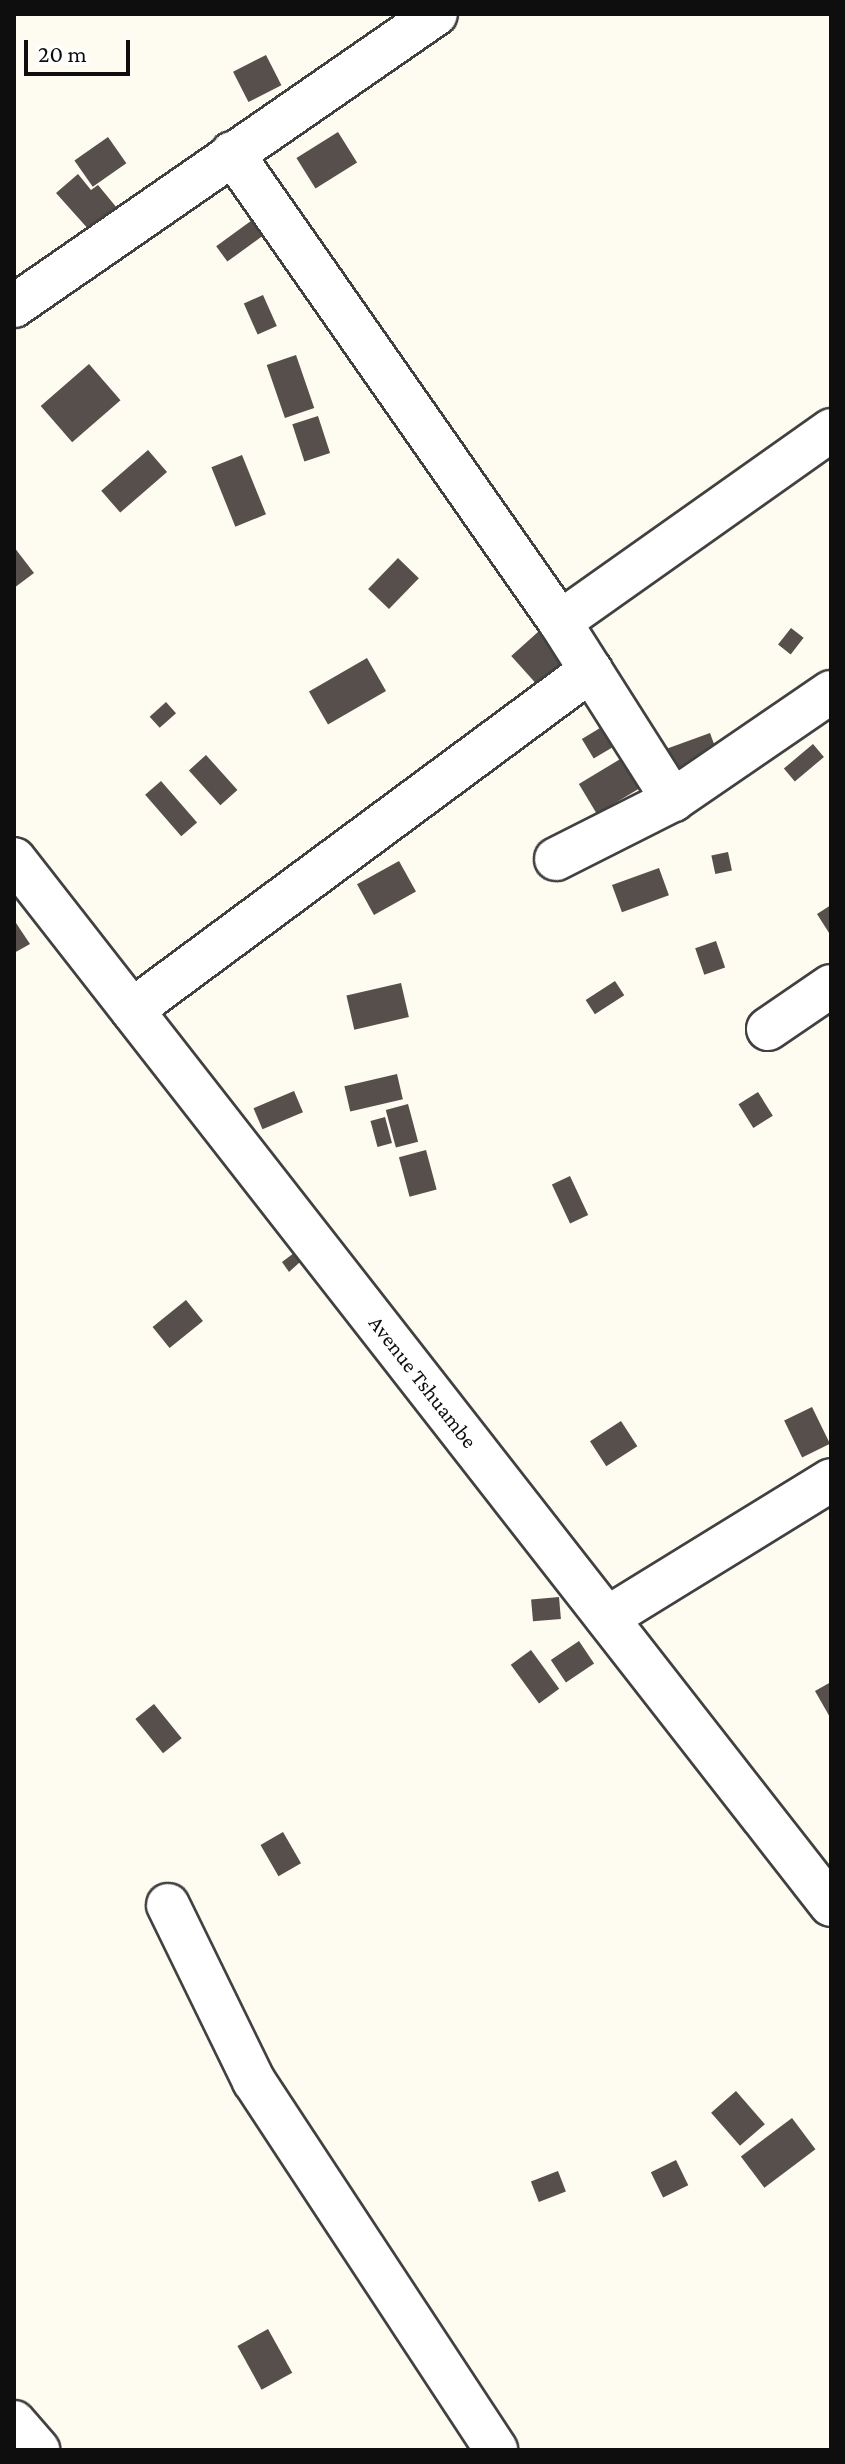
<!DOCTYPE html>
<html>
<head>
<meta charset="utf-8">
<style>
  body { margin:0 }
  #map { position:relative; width:845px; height:2464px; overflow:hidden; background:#fefbf0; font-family:"Crimson Pro",serif }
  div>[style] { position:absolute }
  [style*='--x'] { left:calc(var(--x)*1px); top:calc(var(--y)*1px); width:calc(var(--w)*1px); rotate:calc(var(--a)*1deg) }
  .building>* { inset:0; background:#564f4b; transform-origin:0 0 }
  .roads { filter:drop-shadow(2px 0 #414141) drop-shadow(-2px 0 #414141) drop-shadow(0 2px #414141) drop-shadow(0 -2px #414141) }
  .minor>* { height:42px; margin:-21px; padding:0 21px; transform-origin:21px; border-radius:21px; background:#fff }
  span { translate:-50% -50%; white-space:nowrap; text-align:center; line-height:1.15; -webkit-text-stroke:8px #fff; paint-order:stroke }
  .street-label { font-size:22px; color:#0e0e0e }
  .frame { position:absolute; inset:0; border:16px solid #0e0e0e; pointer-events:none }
  .scale { position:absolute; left:24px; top:40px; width:106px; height:36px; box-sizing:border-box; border:4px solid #0e0e0e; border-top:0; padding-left:10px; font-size:24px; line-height:28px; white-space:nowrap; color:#0e0e0e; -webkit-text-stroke:6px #fff; paint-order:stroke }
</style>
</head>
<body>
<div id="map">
  <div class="building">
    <i style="left:266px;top:55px;width:34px;height:37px;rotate:63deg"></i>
    <i style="left:338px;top:132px;width:36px;height:49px;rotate:58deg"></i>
    <i style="left:108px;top:137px;width:32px;height:41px;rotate:55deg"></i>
    <i style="clip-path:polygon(78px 174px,91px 190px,98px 185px,117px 208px,90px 231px,56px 193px)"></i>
    <i style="left:255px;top:218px;width:19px;height:48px;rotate:54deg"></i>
    <i style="left:263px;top:295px;width:34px;height:21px;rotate:66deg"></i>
    <i style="left:296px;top:355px;width:56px;height:31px;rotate:71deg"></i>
    <i style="left:89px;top:364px;width:48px;height:64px;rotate:49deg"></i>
    <i style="left:318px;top:416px;width:39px;height:27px;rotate:72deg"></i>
    <i style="left:148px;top:450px;width:29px;height:62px;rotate:49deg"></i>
    <i style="left:242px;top:455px;width:64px;height:33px;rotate:68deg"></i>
    <i style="clip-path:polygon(14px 547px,34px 573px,14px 588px)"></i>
    <i style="left:398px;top:558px;width:29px;height:43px;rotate:44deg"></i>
    <i style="left:791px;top:628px;width:16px;height:21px;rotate:38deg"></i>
    <i style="left:538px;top:632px;width:38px;height:36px;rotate:48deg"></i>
    <i style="left:367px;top:658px;width:38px;height:67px;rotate:60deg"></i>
    <i style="left:166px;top:702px;width:15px;height:22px;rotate:48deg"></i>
    <i style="left:605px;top:725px;width:23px;height:27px;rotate:59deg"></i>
    <i style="left:710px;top:733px;width:27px;height:49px;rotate:70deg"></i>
    <i style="left:813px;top:744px;width:17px;height:38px;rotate:50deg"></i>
    <i style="left:632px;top:752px;width:35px;height:62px;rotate:59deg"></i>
    <i style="left:206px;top:755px;width:47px;height:23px;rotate:48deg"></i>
    <i style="left:161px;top:781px;width:55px;height:21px;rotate:49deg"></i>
    <i style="left:728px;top:852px;width:19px;height:17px;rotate:78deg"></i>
    <i style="left:399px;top:861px;width:35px;height:48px;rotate:61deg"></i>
    <i style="left:659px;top:868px;width:29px;height:50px;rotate:70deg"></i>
    <i style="clip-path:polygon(831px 905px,831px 936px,817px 914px)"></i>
    <i style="clip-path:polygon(14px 920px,30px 944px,14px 953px)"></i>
    <i style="left:716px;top:941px;width:28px;height:22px;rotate:71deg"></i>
    <i style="left:615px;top:981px;width:17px;height:35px;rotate:57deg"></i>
    <i style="left:401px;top:983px;width:35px;height:56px;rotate:77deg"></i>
    <i style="left:397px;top:1074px;width:26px;height:54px;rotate:77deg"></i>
    <i style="left:294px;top:1091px;width:23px;height:44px;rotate:67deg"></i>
    <i style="left:758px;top:1092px;width:28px;height:23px;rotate:58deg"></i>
    <i style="left:408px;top:1104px;width:39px;height:23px;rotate:75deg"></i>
    <i style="left:385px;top:1117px;width:27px;height:15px;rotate:75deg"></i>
    <i style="left:426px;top:1150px;width:41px;height:28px;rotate:75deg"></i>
    <i style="left:570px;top:1176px;width:43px;height:20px;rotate:65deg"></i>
    <i style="clip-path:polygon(294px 1253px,300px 1262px,289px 1272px,282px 1262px)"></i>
    <i style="left:186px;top:1300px;width:27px;height:43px;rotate:51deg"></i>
    <i style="left:812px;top:1407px;width:41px;height:31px;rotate:64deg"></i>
    <i style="left:621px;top:1421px;width:30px;height:37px;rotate:57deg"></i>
    <i style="left:559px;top:1597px;width:22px;height:28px;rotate:85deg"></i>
    <i style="left:579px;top:1641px;width:27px;height:34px;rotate:56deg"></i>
    <i style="left:531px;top:1650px;width:48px;height:25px;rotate:54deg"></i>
    <i style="clip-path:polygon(831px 1682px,831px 1719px,815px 1691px)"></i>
    <i style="left:154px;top:1704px;width:44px;height:24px;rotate:51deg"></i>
    <i style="left:283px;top:1832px;width:36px;height:26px;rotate:60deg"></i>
    <i style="left:736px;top:2091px;width:44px;height:33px;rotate:49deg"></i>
    <i style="left:792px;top:2118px;width:39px;height:64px;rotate:53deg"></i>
    <i style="left:676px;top:2160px;width:28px;height:28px;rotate:64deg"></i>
    <i style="left:558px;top:2171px;width:22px;height:29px;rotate:69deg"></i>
    <i style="left:268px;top:2329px;width:50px;height:35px;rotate:61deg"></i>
  </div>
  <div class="roads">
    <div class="minor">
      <i style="--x:232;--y:153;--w:572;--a:55.03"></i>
      <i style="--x:560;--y:622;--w:211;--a:57.6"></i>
      <i style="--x:14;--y:306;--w:513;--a:-34.68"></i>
      <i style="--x:560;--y:622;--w:332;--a:-35.3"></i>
      <i style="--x:14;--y:859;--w:1327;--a:52.01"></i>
      <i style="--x:556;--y:859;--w:131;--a:-26.8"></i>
      <i style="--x:673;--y:800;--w:191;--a:-34.4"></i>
      <i style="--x:132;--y:1010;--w:571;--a:-36.53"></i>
      <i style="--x:768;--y:1029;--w:76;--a:-34.3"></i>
      <i style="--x:607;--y:1618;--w:263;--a:-31.6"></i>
      <i style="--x:168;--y:1905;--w:196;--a:64"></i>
      <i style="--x:254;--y:2081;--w:441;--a:56.7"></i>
      <i style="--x:14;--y:2422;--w:37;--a:49"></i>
    </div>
  </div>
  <div class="street-label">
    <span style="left:423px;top:1382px;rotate:52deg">Avenue Tshuambe</span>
  </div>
  <div class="frame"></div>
  <div class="scale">20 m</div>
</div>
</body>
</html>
